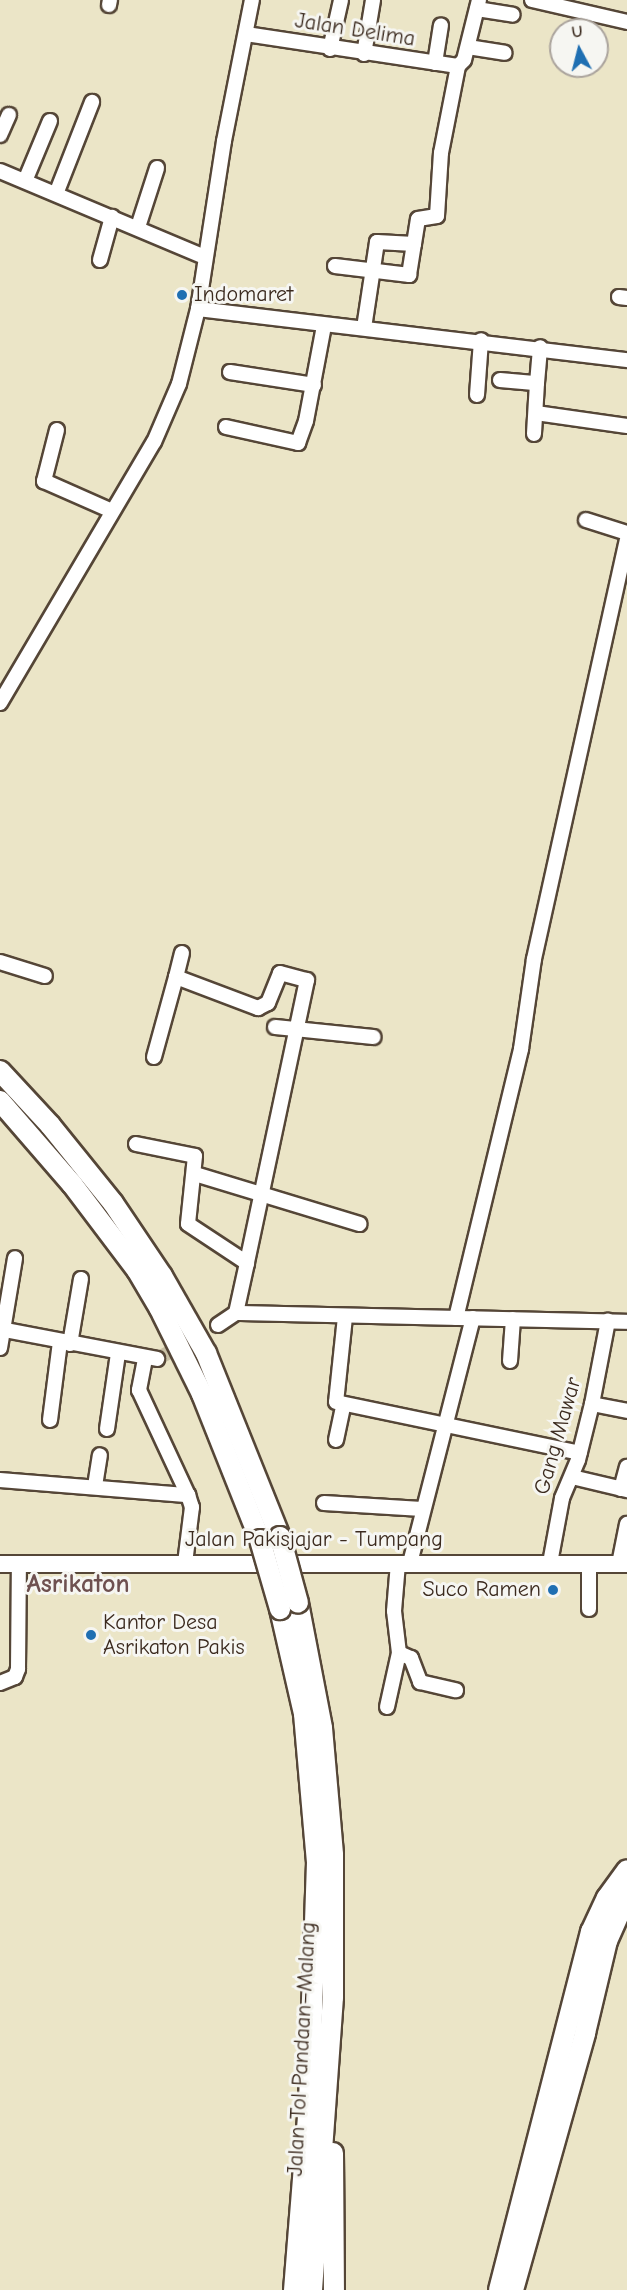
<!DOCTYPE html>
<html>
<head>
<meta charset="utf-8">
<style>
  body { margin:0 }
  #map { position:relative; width:627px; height:2290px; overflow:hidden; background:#ebe5c7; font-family:"Comic Neue",sans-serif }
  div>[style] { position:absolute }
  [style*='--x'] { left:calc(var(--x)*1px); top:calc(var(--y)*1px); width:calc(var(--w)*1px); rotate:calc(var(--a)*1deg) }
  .minor-tunnel>* { height:14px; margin-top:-7px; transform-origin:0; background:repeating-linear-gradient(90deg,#c8c0a5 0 14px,transparent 0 21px) }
  .roads { filter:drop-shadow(2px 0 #554637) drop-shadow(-2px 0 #554637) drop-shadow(0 2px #554637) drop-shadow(0 -2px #554637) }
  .minor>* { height:14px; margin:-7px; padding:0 7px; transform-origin:7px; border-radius:7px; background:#fff }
  .major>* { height:16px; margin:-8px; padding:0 8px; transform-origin:8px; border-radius:8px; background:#fff }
  .highway>* { height:20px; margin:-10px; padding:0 10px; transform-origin:10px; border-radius:10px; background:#fff }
  .bridges { filter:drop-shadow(2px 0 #554637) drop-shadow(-2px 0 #554637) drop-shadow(0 2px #554637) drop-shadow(0 -2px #554637) }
  .highway-bridge>* { height:20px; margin:-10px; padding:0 10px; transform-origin:10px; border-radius:10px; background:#fff }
  .dots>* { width:16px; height:16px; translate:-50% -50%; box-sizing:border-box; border:3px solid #f6f6f2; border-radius:50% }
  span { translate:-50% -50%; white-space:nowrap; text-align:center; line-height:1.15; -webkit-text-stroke:6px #f6f6f2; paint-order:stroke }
  .street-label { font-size:22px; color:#3b2a1e }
  .poi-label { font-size:22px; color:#3b2a1e }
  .left { translate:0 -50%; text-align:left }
  .right { translate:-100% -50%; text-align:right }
  .quarter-label { font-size:26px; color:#6e504f; font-weight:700 }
  .north { position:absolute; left:549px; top:18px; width:60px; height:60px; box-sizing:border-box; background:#f6f6f2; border:2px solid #aba49d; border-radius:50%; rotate:353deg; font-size:16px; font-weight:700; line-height:24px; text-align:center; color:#3b2a1e }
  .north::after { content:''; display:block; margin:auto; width:21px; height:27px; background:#1f6fb2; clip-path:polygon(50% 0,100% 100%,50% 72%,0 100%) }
</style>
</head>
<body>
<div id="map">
  <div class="minor-tunnel">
    <i style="--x:157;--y:1359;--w:70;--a:-29.1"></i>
  </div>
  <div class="roads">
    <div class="minor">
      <i style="--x:532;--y:0;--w:98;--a:13"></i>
      <i style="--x:109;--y:5;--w:5;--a:-79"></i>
      <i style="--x:477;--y:9;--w:36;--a:9"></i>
      <i style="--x:246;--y:34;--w:214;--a:8.6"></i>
      <i style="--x:468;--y:47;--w:37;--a:9"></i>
      <i style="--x:330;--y:49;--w:50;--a:-77.3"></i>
      <i style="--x:364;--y:54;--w:55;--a:-80.5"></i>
      <i style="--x:435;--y:63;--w:38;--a:-81"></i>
      <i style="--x:458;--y:66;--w:8;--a:-45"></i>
      <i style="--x:464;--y:60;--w:62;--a:-76"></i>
      <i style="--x:0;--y:135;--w:22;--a:-66"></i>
      <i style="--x:0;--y:171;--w:222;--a:22.8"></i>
      <i style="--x:25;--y:181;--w:65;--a:-67.4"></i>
      <i style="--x:56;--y:194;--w:99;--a:-68.6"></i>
      <i style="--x:138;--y:227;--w:62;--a:-72.1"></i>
      <i style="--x:100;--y:260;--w:45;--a:-74.4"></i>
      <i style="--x:335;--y:266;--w:75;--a:6.9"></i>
      <i style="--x:409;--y:275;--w:31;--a:-81"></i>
      <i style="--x:619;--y:297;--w:8;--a:7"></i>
      <i style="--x:198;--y:309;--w:432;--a:6.8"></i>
      <i style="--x:364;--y:328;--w:87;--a:-81.4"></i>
      <i style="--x:377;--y:242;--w:37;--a:3"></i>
      <i style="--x:414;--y:244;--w:25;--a:-81"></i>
      <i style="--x:418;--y:219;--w:19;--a:-9"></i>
      <i style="--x:437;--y:216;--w:63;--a:-86.4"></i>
      <i style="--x:441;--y:153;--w:89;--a:-78.9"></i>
      <i style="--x:230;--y:372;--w:85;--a:8.8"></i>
      <i style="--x:500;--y:380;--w:37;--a:5"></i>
      <i style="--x:537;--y:383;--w:51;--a:93.4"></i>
      <i style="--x:537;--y:383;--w:36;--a:-85"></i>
      <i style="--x:477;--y:395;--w:55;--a:-85.8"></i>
      <i style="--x:536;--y:413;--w:92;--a:8.1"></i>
      <i style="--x:226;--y:427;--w:74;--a:12.5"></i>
      <i style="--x:298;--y:443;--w:23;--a:-70"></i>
      <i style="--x:306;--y:421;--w:97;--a:-79.3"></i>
      <i style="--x:57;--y:430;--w:53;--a:104.3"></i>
      <i style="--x:44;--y:481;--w:74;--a:23.8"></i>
      <i style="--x:586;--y:520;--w:43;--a:17.6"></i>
      <i style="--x:0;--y:703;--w:303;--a:-59.5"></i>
      <i style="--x:154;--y:442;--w:63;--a:-66.7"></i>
      <i style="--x:179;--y:384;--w:77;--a:-75.8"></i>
      <i style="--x:198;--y:309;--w:170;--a:-81.2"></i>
      <i style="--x:224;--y:141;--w:144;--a:-78.8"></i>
      <i style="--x:182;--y:953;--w:25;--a:104"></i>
      <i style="--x:176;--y:977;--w:88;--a:20.7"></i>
      <i style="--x:258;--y:1008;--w:11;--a:-27"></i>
      <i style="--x:268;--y:1003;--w:32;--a:-68"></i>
      <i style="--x:280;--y:973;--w:28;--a:15"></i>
      <i style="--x:307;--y:980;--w:289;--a:102"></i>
      <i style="--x:0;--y:962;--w:47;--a:17.3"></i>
      <i style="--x:275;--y:1027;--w:99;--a:5.8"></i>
      <i style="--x:154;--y:1057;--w:83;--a:-74.6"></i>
      <i style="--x:136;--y:1144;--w:60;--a:11.5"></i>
      <i style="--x:195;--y:1156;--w:68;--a:95.9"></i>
      <i style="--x:188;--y:1224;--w:71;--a:33.5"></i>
      <i style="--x:247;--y:1263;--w:51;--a:102.4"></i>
      <i style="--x:195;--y:1174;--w:172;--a:16.9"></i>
      <i style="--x:345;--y:1317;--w:85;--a:96"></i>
      <i style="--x:336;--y:1402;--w:249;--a:11.8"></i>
      <i style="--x:456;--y:1318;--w:277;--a:-76.4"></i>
      <i style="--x:521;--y:1049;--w:91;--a:-81.8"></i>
      <i style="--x:534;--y:959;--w:429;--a:-77.5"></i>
      <i style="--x:218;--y:1325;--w:22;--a:-34"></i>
      <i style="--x:236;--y:1313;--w:391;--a:1.3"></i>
      <i style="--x:0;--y:1329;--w:160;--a:10.8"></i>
      <i style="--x:70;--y:1344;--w:66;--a:-80.4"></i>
      <i style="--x:0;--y:1348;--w:91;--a:-80.5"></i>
      <i style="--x:145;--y:1359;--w:32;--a:101"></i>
      <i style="--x:139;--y:1390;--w:116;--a:65"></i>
      <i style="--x:510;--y:1361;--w:42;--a:-85.9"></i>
      <i style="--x:592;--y:1404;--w:36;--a:11"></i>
      <i style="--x:50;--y:1420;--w:79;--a:-82.7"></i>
      <i style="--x:107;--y:1429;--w:76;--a:-81.7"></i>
      <i style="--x:336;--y:1440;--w:35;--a:-78"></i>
      <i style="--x:572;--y:1477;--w:57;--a:13.3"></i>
      <i style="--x:0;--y:1480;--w:189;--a:4.6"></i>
      <i style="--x:188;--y:1495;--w:13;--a:72"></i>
      <i style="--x:192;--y:1507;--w:56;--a:97.1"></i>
      <i style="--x:95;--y:1486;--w:31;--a:-81"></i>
      <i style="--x:621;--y:1489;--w:23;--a:-75"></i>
      <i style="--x:324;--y:1503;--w:98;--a:3.5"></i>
      <i style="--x:410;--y:1563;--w:253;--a:-75.6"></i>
      <i style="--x:550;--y:1563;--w:66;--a:-79.5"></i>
      <i style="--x:562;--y:1498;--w:41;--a:-67.2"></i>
      <i style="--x:578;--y:1460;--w:58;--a:-76"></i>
      <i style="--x:592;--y:1404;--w:85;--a:-79.1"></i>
      <i style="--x:619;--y:1564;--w:41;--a:-78.7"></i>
      <i style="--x:589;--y:1609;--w:45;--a:-90"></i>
      <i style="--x:399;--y:1653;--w:13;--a:23"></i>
      <i style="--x:411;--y:1658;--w:26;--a:69"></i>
      <i style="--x:420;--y:1682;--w:37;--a:13"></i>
      <i style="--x:0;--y:1683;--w:16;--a:-22"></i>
      <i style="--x:15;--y:1677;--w:9;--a:-69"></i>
      <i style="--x:18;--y:1669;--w:105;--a:-89.5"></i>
      <i style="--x:387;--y:1707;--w:55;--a:-77.5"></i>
      <i style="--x:399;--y:1653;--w:42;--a:-96.8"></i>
      <i style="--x:394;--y:1611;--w:48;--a:-85.2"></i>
    </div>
    <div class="major">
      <i style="--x:0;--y:1564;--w:627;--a:0"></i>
    </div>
    <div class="highway">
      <i style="--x:0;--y:1071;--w:74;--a:47.2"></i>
      <i style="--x:50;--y:1125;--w:100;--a:51.1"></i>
      <i style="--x:113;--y:1203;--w:88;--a:56.1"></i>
      <i style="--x:162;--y:1276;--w:89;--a:60.3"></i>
      <i style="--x:206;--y:1353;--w:198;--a:68.1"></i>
      <i style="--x:0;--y:1101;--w:110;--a:49.1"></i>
      <i style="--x:72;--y:1184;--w:108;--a:52.9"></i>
      <i style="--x:137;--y:1270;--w:45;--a:59.5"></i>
      <i style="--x:160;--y:1309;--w:95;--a:63.7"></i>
      <i style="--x:202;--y:1394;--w:157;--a:68.3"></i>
      <i style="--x:298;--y:1603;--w:127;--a:79.1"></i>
      <i style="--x:322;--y:1728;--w:127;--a:85"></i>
      <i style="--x:333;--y:1855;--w:142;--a:90"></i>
      <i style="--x:333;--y:1997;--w:294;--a:94.1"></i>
      <i style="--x:280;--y:1609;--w:108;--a:77.1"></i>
      <i style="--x:304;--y:1714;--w:149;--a:85"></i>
      <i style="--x:317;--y:1862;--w:242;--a:91.9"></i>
      <i style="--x:309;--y:2104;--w:187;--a:94.6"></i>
      <i style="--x:333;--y:2153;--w:137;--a:89.6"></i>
      <i style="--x:499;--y:2290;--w:370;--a:-75.6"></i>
      <i style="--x:591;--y:1932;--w:38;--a:-65"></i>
      <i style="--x:607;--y:1898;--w:34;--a:-54"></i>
      <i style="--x:513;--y:2290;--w:267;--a:-74.3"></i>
      <i style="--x:585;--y:2033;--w:95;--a:-76.6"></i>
      <i style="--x:607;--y:1941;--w:49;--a:-66"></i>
    </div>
  </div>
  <div class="bridges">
    <div class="highway-bridge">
      <i style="--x:280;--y:1537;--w:68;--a:74.7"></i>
      <i style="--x:260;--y:1540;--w:72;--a:73.8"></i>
    </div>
  </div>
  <div class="dots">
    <i style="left:182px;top:295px;background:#1f6fb2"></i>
    <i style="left:553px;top:1590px;background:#1f6fb2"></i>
    <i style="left:91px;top:1635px;background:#1f6fb2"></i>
  </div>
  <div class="street-label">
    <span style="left:355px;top:30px;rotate:9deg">Jalan Delima</span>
    <span style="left:558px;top:1436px;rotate:-74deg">Gang Mawar</span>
    <span style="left:314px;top:1540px">Jalan Pakisjajar - Tumpang</span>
    <span style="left:302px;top:2049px;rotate:-87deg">Jalan Tol Pandaan–Malang</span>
  </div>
  <div class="poi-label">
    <span class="left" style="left:194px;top:295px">Indomaret</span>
    <span class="right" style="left:541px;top:1590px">Suco Ramen</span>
    <span class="left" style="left:103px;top:1635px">Kantor Desa<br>Asrikaton Pakis</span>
  </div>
  <div class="quarter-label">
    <span style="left:78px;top:1585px">Asrikaton</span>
  </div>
  <div class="north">U</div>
</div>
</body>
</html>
